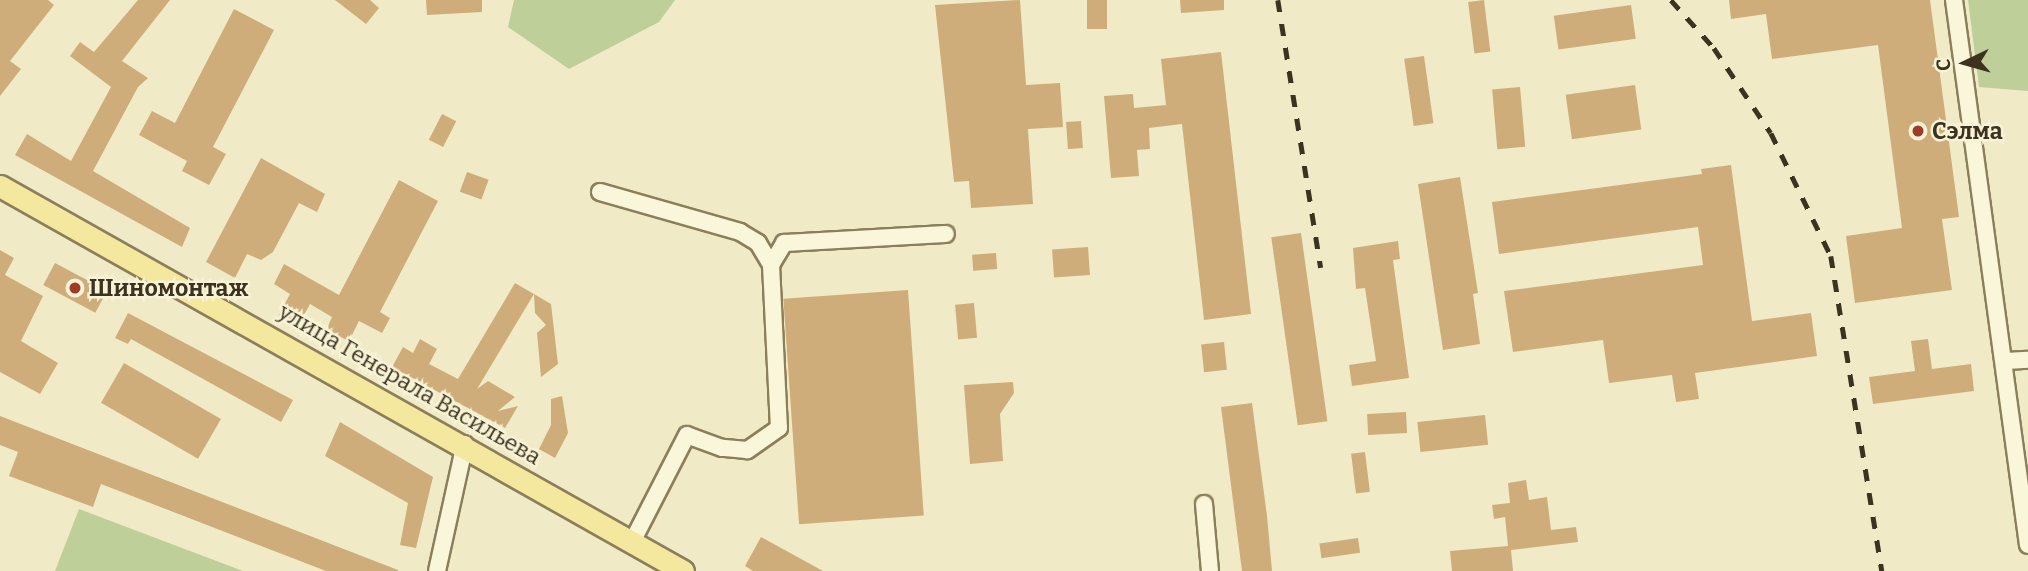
<!DOCTYPE html>
<html>
<head>
<meta charset="utf-8">
<style>
  body { margin:0 }
  #map { position:relative; width:2028px; height:571px; overflow:hidden; background:#f0ebc6; font-family:Bitter,serif }
  div>[style] { position:absolute }
  [style*='--x'] { left:calc(var(--x)*1px); top:calc(var(--y)*1px); width:calc(var(--w)*1px); rotate:calc(var(--a)*1deg) }
  .green>* { inset:0; background:#bfcf99 }
  .building>* { inset:0; background:#cfad7b; transform-origin:0 0 }
  .roads { filter:drop-shadow(2px 0 #8c7e5b) drop-shadow(-2px 0 #8c7e5b) drop-shadow(0 2px #8c7e5b) drop-shadow(0 -2px #8c7e5b) }
  .minor>* { height:16px; margin:-8px; padding:0 8px; transform-origin:8px; border-radius:8px; background:#faf6da }
  .major>* { height:21px; margin:-10.5px; padding:0 10.5px; transform-origin:10.5px; border-radius:10.5px; background:#f3e89d }
  .rail>* { height:4.5px; margin-top:-2.25px; transform-origin:0; background:repeating-linear-gradient(90deg,#3c321f 0 12px,transparent 0 24px) }
  .dots>* { width:19px; height:19px; translate:-50% -50%; box-sizing:border-box; border:4px solid #f7f3d6; border-radius:50% }
  span { translate:-50% -50%; white-space:nowrap; text-align:center; line-height:1.15; -webkit-text-stroke:5px #f7f3d6; paint-order:stroke }
  .poi-label { font-size:23px; color:#3c321f; font-weight:700 }
  .left { translate:0 -50%; text-align:left }
  .street-label { font-size:23px; color:#3c321f }
  .north { position:absolute; left:1930px; top:28px; width:70px; height:70px; -webkit-text-stroke:5px #f7f3d6; paint-order:stroke; rotate:265deg; font-size:19px; font-weight:700; line-height:28px; text-align:center; color:#3c321f }
  .north::after { content:''; display:block; margin:auto; width:24px; height:32px; background:#3c321f; clip-path:polygon(50% 0,100% 100%,50% 72%,0 100%) }
</style>
</head>
<body>
<div id="map">
  <div class="green">
    <i style="clip-path:polygon(514px 0,675px 0,659px 22px,569px 69px,508px 27px)"></i>
    <i style="clip-path:polygon(1968px 0,2028px 0,2028px 91px,1979px 87px)"></i>
    <i style="clip-path:polygon(79px 509px,243px 571px,55px 571px)"></i>
  </div>
  <div class="building">
    <i style="clip-path:polygon(0 0,48px 0,54px 5px,10px 61px,21px 69px,0 96px)"></i>
    <i style="clip-path:polygon(138px 0,170px 0,122px 61px,148px 78px,138px 87px,93px 171px,190px 228px,182px 247px,15px 155px,27px 134px,71px 161px,111px 87px,70px 56px,80px 42px,94px 52px)"></i>
    <i style="clip-path:polygon(335px 0,370px 0,379px 8px,366px 24px)"></i>
    <i style="clip-path:polygon(426px 0,482px 0,482px 12px,427px 15px)"></i>
    <i style="clip-path:polygon(1020px 0,1026px 85px,1060px 83px,1063px 127px,1028px 129px,1033px 204px,971px 208px,969px 181px,954px 182px,935px 5px)"></i>
    <i style="left:1087px;top:0;width:20px;height:29px"></i>
    <i style="clip-path:polygon(1180px 0,1224px 0,1224px 10px,1181px 13px)"></i>
    <i style="left:1484px;top:0;width:52px;height:16px;rotate:83deg"></i>
    <i style="clip-path:polygon(1729px 0,1930px 0,1959px 217px,1942px 219px,1952px 290px,1855px 303px,1846px 236px,1902px 228px,1878px 45px,1772px 59px,1766px 14px,1731px 19px)"></i>
    <i style="left:1631px;top:5px;width:34px;height:78px;rotate:82deg"></i>
    <i style="clip-path:polygon(234px 9px,274px 30px,213px 147px,226px 154px,209px 185px,182px 171px,187px 161px,139px 135px,152px 111px,175px 123px)"></i>
    <i style="clip-path:polygon(1221px 52px,1251px 314px,1204px 320px,1182px 124px,1149px 128px,1150px 149px,1137px 150px,1139px 176px,1111px 178px,1104px 96px,1133px 94px,1134px 108px,1166px 105px,1161px 59px)"></i>
    <i style="left:1424px;top:56px;width:68px;height:20px;rotate:82deg"></i>
    <i style="left:1635px;top:85px;width:45px;height:70px;rotate:82deg"></i>
    <i style="left:1520px;top:87px;width:60px;height:28px;rotate:85deg"></i>
    <i style="left:442px;top:114px;width:16px;height:29px;rotate:27deg"></i>
    <i style="left:1081px;top:121px;width:27px;height:15px;rotate:86deg"></i>
    <i style="clip-path:polygon(261px 158px,325px 194px,317px 212px,299px 203px,273px 252px,261px 260px,247px 254px,235px 278px,206px 262px)"></i>
    <i style="clip-path:polygon(1731px 165px,1752px 321px,1811px 313px,1817px 356px,1695px 373px,1699px 399px,1676px 402px,1672px 375px,1609px 383px,1603px 340px,1513px 352px,1504px 291px,1703px 265px,1698px 227px,1499px 254px,1492px 202px,1702px 174px,1701px 169px)"></i>
    <i style="left:467px;top:172px;width:23px;height:21px;rotate:20deg"></i>
    <i style="clip-path:polygon(1460px 177px,1478px 293px,1473px 294px,1480px 344px,1443px 350px,1418px 184px)"></i>
    <i style="clip-path:polygon(399px 180px,438px 201px,380px 312px,390px 318px,382px 333px,359px 321px,349px 341px,326px 330px,332px 317px,310px 304px,298px 326px,279px 315px,290px 294px,274px 284px,284px 264px,339px 295px)"></i>
    <i style="left:1301px;top:233px;width:190px;height:30px;rotate:82deg"></i>
    <i style="clip-path:polygon(1398px 241px,1400px 259px,1393px 260px,1409px 378px,1352px 386px,1349px 365px,1376px 361px,1365px 288px,1356px 289px,1353px 248px)"></i>
    <i style="left:1088px;top:247px;width:28px;height:36px;rotate:86deg"></i>
    <i style="clip-path:polygon(0 250px,14px 258px,5px 275px,43px 296px,21px 341px,58px 363px,40px 394px,0 372px)"></i>
    <i style="left:996px;top:253px;width:16px;height:24px;rotate:86deg"></i>
    <i style="left:55px;top:263px;width:59px;height:25px;rotate:28deg"></i>
    <i style="clip-path:polygon(515px 283px,551px 304px,558px 364px,541px 377px,537px 333px,546px 325px,535px 313px,534px 294px,477px 389px,488px 381px,515px 397px,498px 411px,518px 406px,505px 428px,392px 367px,403px 347px,413px 353px,420px 339px,437px 349px,429px 364px,458px 379px)"></i>
    <i style="left:908px;top:290px;width:226px;height:125px;rotate:86deg"></i>
    <i style="left:974px;top:303px;width:35px;height:19px;rotate:85deg"></i>
    <i style="clip-path:polygon(128px 313px,293px 400px,281px 422px,131px 339px,128px 344px,115px 338px)"></i>
    <i style="clip-path:polygon(1928px 339px,1932px 369px,1971px 364px,1974px 391px,1873px 404px,1869px 377px,1915px 371px,1911px 341px)"></i>
    <i style="left:1224px;top:342px;width:28px;height:23px;rotate:84deg"></i>
    <i style="left:124px;top:363px;width:112px;height:46px;rotate:30deg"></i>
    <i style="clip-path:polygon(1013px 382px,1014px 393px,1000px 414px,1003px 461px,970px 464px,964px 385px)"></i>
    <i style="clip-path:polygon(562px 396px,568px 433px,555px 458px,539px 449px,551px 425px,551px 399px)"></i>
    <i style="clip-path:polygon(1252px 403px,1267px 516px,1272px 571px,1242px 571px,1221px 407px)"></i>
    <i style="left:1406px;top:412px;width:21px;height:39px;rotate:87deg"></i>
    <i style="left:1485px;top:415px;width:30px;height:68px;rotate:84deg"></i>
    <i style="clip-path:polygon(0 416px,398px 570px,398px 571px,326px 571px,101px 484px,93px 507px,9px 476px,18px 452px,0 445px)"></i>
    <i style="clip-path:polygon(340px 422px,433px 477px,416px 548px,400px 545px,408px 503px,325px 456px)"></i>
    <i style="left:1365px;top:452px;width:40px;height:14px;rotate:83deg"></i>
    <i style="clip-path:polygon(1526px 480px,1529px 500px,1547px 497px,1551px 530px,1576px 527px,1578px 542px,1511px 550px,1513px 571px,1452px 571px,1450px 551px,1508px 546px,1505px 517px,1494px 519px,1492px 505px,1510px 503px,1508px 483px)"></i>
    <i style="clip-path:polygon(761px 537px,823px 571px,753px 571px,745px 566px)"></i>
    <i style="left:1358px;top:538px;width:15px;height:39px;rotate:82deg"></i>
  </div>
  <div class="roads">
    <div class="minor">
      <i style="--x:1954;--y:0;--w:550;--a:82.27"></i>
      <i style="--x:600;--y:192;--w:146;--a:15.9"></i>
      <i style="--x:740;--y:232;--w:21;--a:31"></i>
      <i style="--x:758;--y:243;--w:26;--a:59"></i>
      <i style="--x:771;--y:265;--w:163;--a:87.2"></i>
      <i style="--x:779;--y:428;--w:39;--a:145"></i>
      <i style="--x:747;--y:450;--w:25;--a:-175"></i>
      <i style="--x:722;--y:448;--w:37;--a:-160"></i>
      <i style="--x:687;--y:435;--w:120;--a:117.2"></i>
      <i style="--x:771;--y:265;--w:26;--a:-59"></i>
      <i style="--x:784;--y:243;--w:162;--a:-3.2"></i>
      <i style="--x:2006;--y:361;--w:22;--a:-3"></i>
      <i style="--x:1204;--y:504;--w:67;--a:84.9"></i>
      <i style="--x:437;--y:571;--w:130;--a:-77.6"></i>
    </div>
    <div class="major">
      <i style="--x:0;--y:186;--w:784;--a:29.41"></i>
    </div>
  </div>
  <div class="rail">
    <i style="--x:1278;--y:0;--w:271;--a:80.9"></i>
    <i style="--x:1671;--y:0;--w:64;--a:48.1"></i>
    <i style="--x:1714;--y:48;--w:102;--a:56.2"></i>
    <i style="--x:1771;--y:133;--w:137;--a:64"></i>
    <i style="--x:1831;--y:256;--w:319;--a:80.8"></i>
  </div>
  <div class="dots">
    <i style="left:1918px;top:131px;background:#9d3c29"></i>
    <i style="left:75px;top:288px;background:#9d3c29"></i>
  </div>
  <div class="poi-label">
    <span class="left" style="left:1932px;top:131px">Сэлма</span>
    <span class="left" style="left:89px;top:288px">Шиномонтаж</span>
  </div>
  <div class="street-label">
    <span style="left:410px;top:384px;rotate:30deg">улица Генерала Васильева</span>
  </div>
  <div class="north">С</div>
</div>
</body>
</html>
